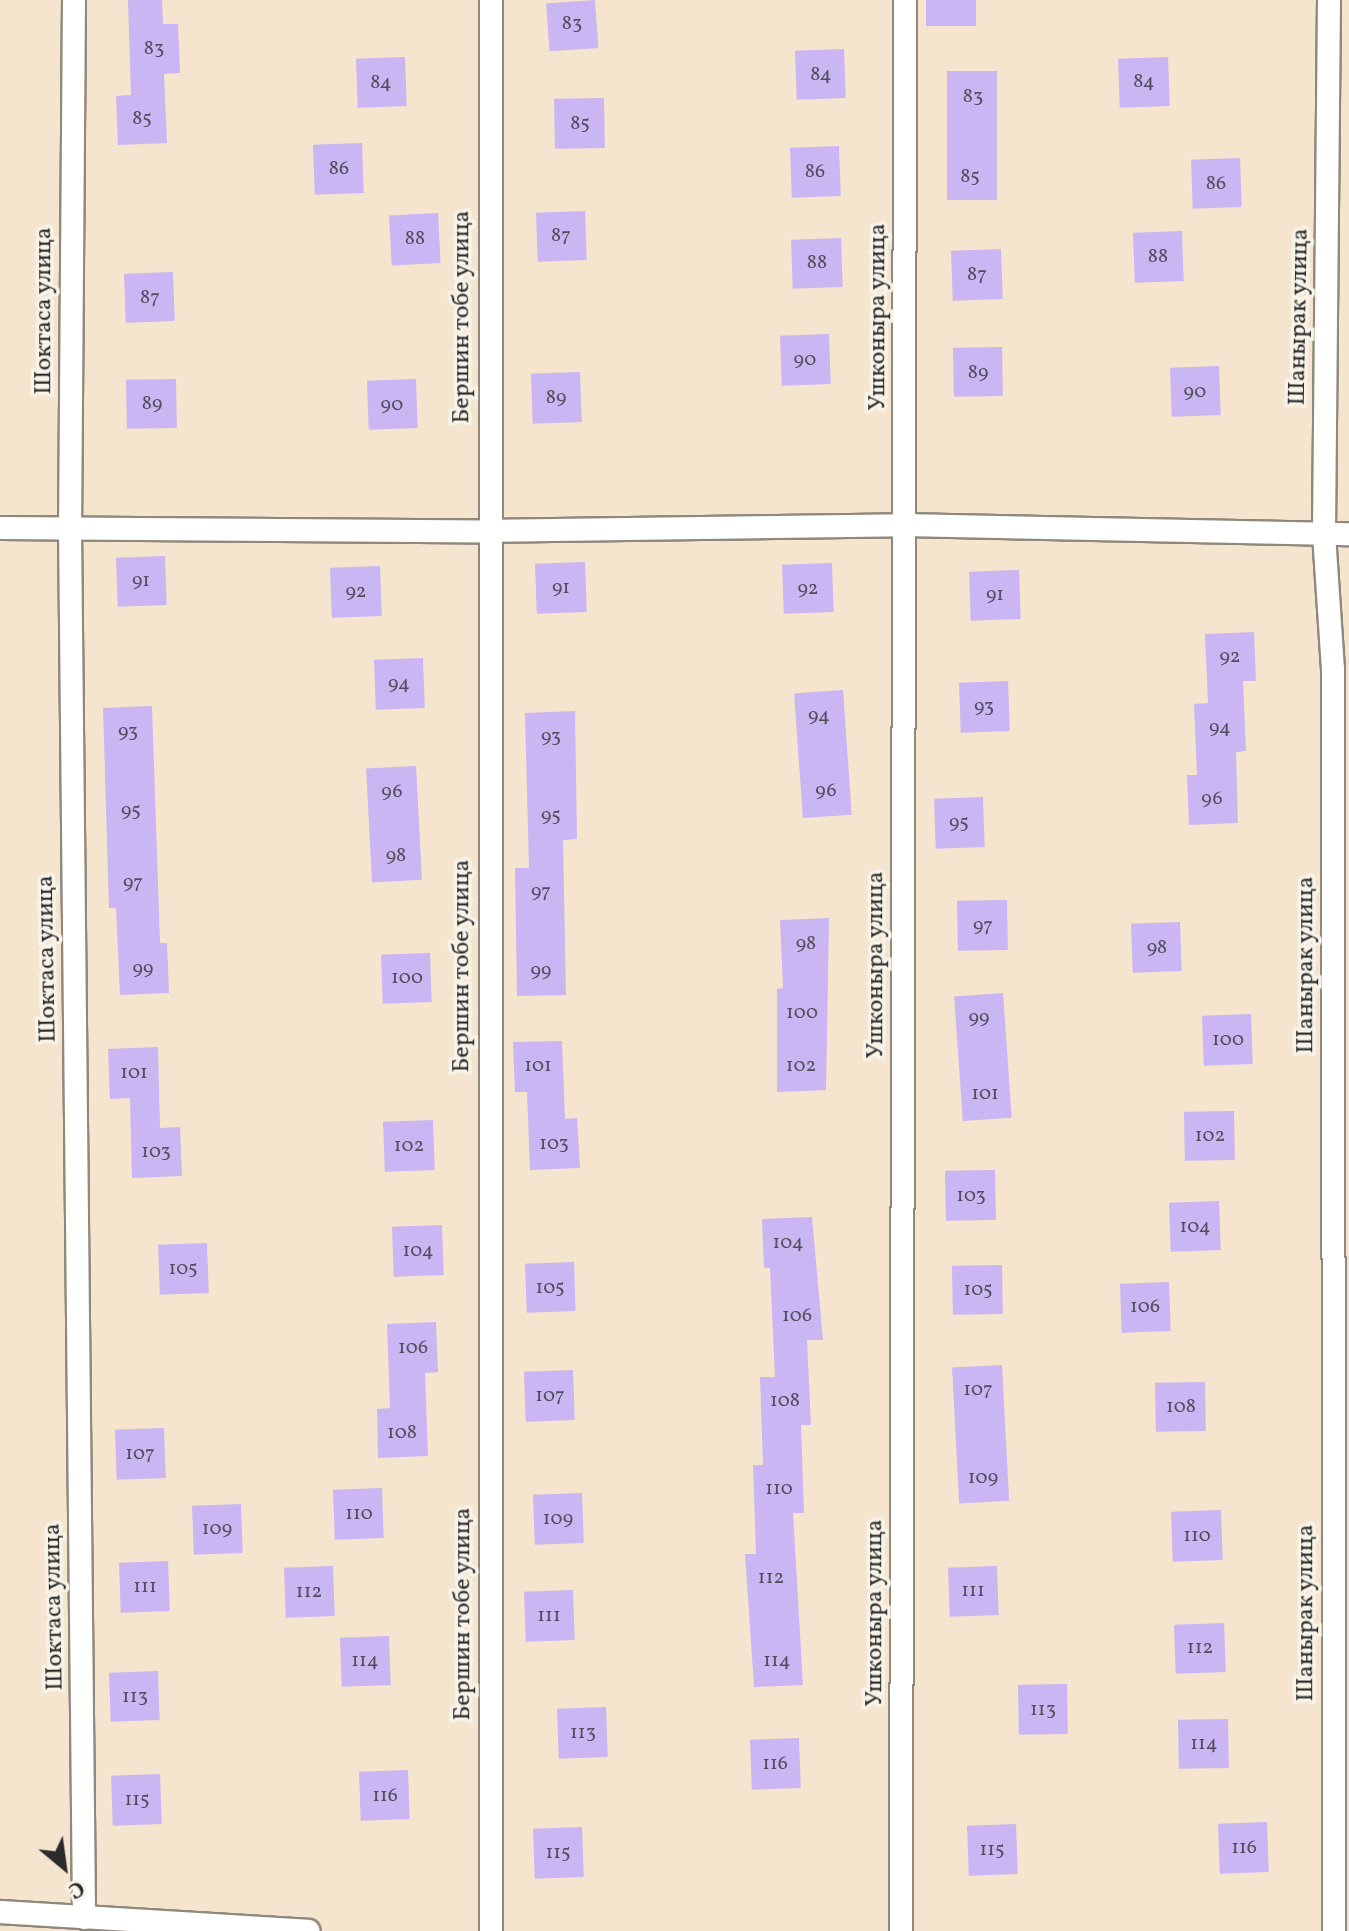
<!DOCTYPE html>
<html>
<head>
<meta charset="utf-8">
<style>
  body { margin:0 }
  #map { position:relative; width:1349px; height:1931px; overflow:hidden; background:#f5e4ce; font-family:Vollkorn,serif }
  div>[style] { position:absolute }
  [style*='--x'] { left:calc(var(--x)*1px); top:calc(var(--y)*1px); width:calc(var(--w)*1px); rotate:calc(var(--a)*1deg) }
  .building>* { inset:0; background:#c9b6f3; transform-origin:0 0 }
  .roads { filter:drop-shadow(2px 0 #90887c) drop-shadow(-2px 0 #90887c) drop-shadow(0 2px #90887c) drop-shadow(0 -2px #90887c) }
  .minor>* { height:22px; margin:-11px; padding:0 11px; transform-origin:11px; border-radius:11px; background:#fff }
  span { translate:-50% -50%; white-space:nowrap; text-align:center; line-height:1.15; -webkit-text-stroke:7px #f7f3e8; paint-order:stroke }
  .number-label { font-size:20px; color:#524e5d }
  .number-label span { -webkit-text-stroke-width:0 }
  .street-label { font-size:24px; color:#2b2b2b }
  .north { position:absolute; left:24px; top:1827px; width:80px; height:80px; -webkit-text-stroke:6px #f7f3e8; paint-order:stroke; rotate:151deg; font-size:22px; font-weight:700; line-height:32px; text-align:center; color:#2b2b2b }
  .north::after { content:''; display:block; margin:auto; width:28px; height:36px; background:#2b2b2b; clip-path:polygon(50% 0,100% 100%,50% 72%,0 100%) }
</style>
</head>
<body>
<div id="map">
  <div class="building">
    <i style="clip-path:polygon(128px 0,162px 0,163px 24px,178px 24px,180px 73px,164px 74px,167px 143px,118px 145px,116px 96px,131px 95px)"></i>
    <i style="left:595px;top:0;width:48px;height:49px;rotate:86deg"></i>
    <i style="left:926px;top:0;width:50px;height:26px"></i>
    <i style="left:844px;top:49px;width:49px;height:49px;rotate:88deg"></i>
    <i style="left:405px;top:57px;width:49px;height:49px;rotate:88deg"></i>
    <i style="left:1168px;top:57px;width:49px;height:50px;rotate:88deg"></i>
    <i style="left:997px;top:71px;width:129px;height:50px;rotate:90deg"></i>
    <i style="left:604px;top:98px;width:50px;height:50px;rotate:89deg"></i>
    <i style="left:362px;top:143px;width:50px;height:49px;rotate:88deg"></i>
    <i style="left:839px;top:146px;width:50px;height:49px;rotate:88deg"></i>
    <i style="left:1240px;top:158px;width:49px;height:49px;rotate:88deg"></i>
    <i style="left:585px;top:211px;width:49px;height:49px;rotate:88deg"></i>
    <i style="left:438px;top:213px;width:50px;height:49px;rotate:87deg"></i>
    <i style="left:1182px;top:231px;width:50px;height:49px;rotate:88deg"></i>
    <i style="left:841px;top:238px;width:49px;height:50px;rotate:88deg"></i>
    <i style="left:1001px;top:249px;width:50px;height:50px;rotate:88deg"></i>
    <i style="left:173px;top:272px;width:49px;height:49px;rotate:88deg"></i>
    <i style="left:829px;top:334px;width:50px;height:49px;rotate:88deg"></i>
    <i style="left:1002px;top:347px;width:49px;height:49px;rotate:89deg"></i>
    <i style="left:1219px;top:366px;width:49px;height:49px;rotate:88deg"></i>
    <i style="left:580px;top:372px;width:50px;height:49px;rotate:88deg"></i>
    <i style="left:176px;top:379px;width:49px;height:50px;rotate:89deg"></i>
    <i style="left:416px;top:379px;width:49px;height:49px;rotate:88deg"></i>
    <i style="left:165px;top:556px;width:49px;height:49px;rotate:88deg"></i>
    <i style="left:585px;top:562px;width:50px;height:50px;rotate:88deg"></i>
    <i style="left:832px;top:563px;width:49px;height:50px;rotate:88deg"></i>
    <i style="left:380px;top:566px;width:50px;height:50px;rotate:88deg"></i>
    <i style="left:1019px;top:570px;width:49px;height:50px;rotate:88deg"></i>
    <i style="clip-path:polygon(1254px 632px,1256px 681px,1243px 681px,1246px 751px,1236px 752px,1238px 823px,1189px 825px,1187px 775px,1197px 775px,1194px 704px,1208px 703px,1205px 634px)"></i>
    <i style="left:423px;top:658px;width:50px;height:49px;rotate:88deg"></i>
    <i style="left:1008px;top:681px;width:50px;height:49px;rotate:88deg"></i>
    <i style="left:843px;top:690px;width:125px;height:49px;rotate:86deg"></i>
    <i style="clip-path:polygon(152px 706px,160px 943px,167px 943px,169px 993px,120px 995px,116px 908px,109px 908px,103px 708px)"></i>
    <i style="clip-path:polygon(575px 711px,577px 839px,563px 840px,566px 995px,517px 996px,515px 868px,529px 868px,525px 713px)"></i>
    <i style="left:416px;top:766px;width:114px;height:50px;rotate:87deg"></i>
    <i style="left:983px;top:797px;width:50px;height:49px;rotate:88deg"></i>
    <i style="left:1007px;top:900px;width:50px;height:50px;rotate:89deg"></i>
    <i style="clip-path:polygon(829px 918px,826px 1090px,777px 1092px,777px 989px,783px 988px,780px 920px)"></i>
    <i style="left:1180px;top:922px;width:49px;height:49px;rotate:88deg"></i>
    <i style="left:430px;top:953px;width:49px;height:49px;rotate:88deg"></i>
    <i style="left:1003px;top:993px;width:125px;height:49px;rotate:86deg"></i>
    <i style="left:1251px;top:1014px;width:50px;height:49px;rotate:88deg"></i>
    <i style="clip-path:polygon(562px 1041px,565px 1119px,577px 1118px,580px 1168px,530px 1170px,527px 1092px,515px 1092px,513px 1042px)"></i>
    <i style="clip-path:polygon(158px 1047px,160px 1128px,180px 1127px,182px 1176px,132px 1178px,130px 1098px,110px 1099px,108px 1049px)"></i>
    <i style="left:1234px;top:1111px;width:49px;height:50px;rotate:89deg"></i>
    <i style="left:433px;top:1120px;width:50px;height:50px;rotate:88deg"></i>
    <i style="left:995px;top:1170px;width:50px;height:50px;rotate:89deg"></i>
    <i style="left:1219px;top:1201px;width:49px;height:50px;rotate:88deg"></i>
    <i style="clip-path:polygon(812px 1217px,823px 1340px,807px 1340px,811px 1425px,801px 1425px,804px 1513px,793px 1513px,803px 1685px,754px 1687px,745px 1554px,756px 1554px,753px 1465px,763px 1465px,760px 1377px,775px 1377px,770px 1268px,764px 1268px,762px 1219px)"></i>
    <i style="left:442px;top:1225px;width:50px;height:50px;rotate:88deg"></i>
    <i style="left:207px;top:1243px;width:50px;height:49px;rotate:88deg"></i>
    <i style="left:574px;top:1262px;width:49px;height:49px;rotate:88deg"></i>
    <i style="left:1002px;top:1265px;width:49px;height:50px;rotate:89deg"></i>
    <i style="left:1169px;top:1282px;width:49px;height:49px;rotate:88deg"></i>
    <i style="clip-path:polygon(436px 1322px,438px 1372px,425px 1373px,428px 1456px,378px 1458px,377px 1409px,390px 1408px,387px 1324px)"></i>
    <i style="left:1002px;top:1365px;width:136px;height:50px;rotate:87deg"></i>
    <i style="left:573px;top:1370px;width:50px;height:49px;rotate:88deg"></i>
    <i style="left:1205px;top:1382px;width:49px;height:50px;rotate:89deg"></i>
    <i style="left:164px;top:1428px;width:50px;height:49px;rotate:88deg"></i>
    <i style="left:382px;top:1488px;width:50px;height:49px;rotate:88deg"></i>
    <i style="left:582px;top:1493px;width:50px;height:49px;rotate:88deg"></i>
    <i style="left:241px;top:1504px;width:49px;height:49px;rotate:88deg"></i>
    <i style="left:1221px;top:1510px;width:50px;height:50px;rotate:88deg"></i>
    <i style="left:168px;top:1561px;width:50px;height:49px;rotate:88deg"></i>
    <i style="left:333px;top:1566px;width:50px;height:49px;rotate:88deg"></i>
    <i style="left:997px;top:1566px;width:49px;height:49px;rotate:88deg"></i>
    <i style="left:573px;top:1590px;width:50px;height:49px;rotate:88deg"></i>
    <i style="left:1224px;top:1623px;width:49px;height:50px;rotate:88deg"></i>
    <i style="left:389px;top:1636px;width:49px;height:49px;rotate:88deg"></i>
    <i style="left:158px;top:1671px;width:49px;height:49px;rotate:88deg"></i>
    <i style="left:1067px;top:1684px;width:50px;height:49px;rotate:89deg"></i>
    <i style="left:606px;top:1707px;width:50px;height:49px;rotate:88deg"></i>
    <i style="left:1228px;top:1719px;width:49px;height:50px;rotate:89deg"></i>
    <i style="left:799px;top:1738px;width:50px;height:49px;rotate:88deg"></i>
    <i style="left:408px;top:1770px;width:49px;height:49px;rotate:88deg"></i>
    <i style="left:160px;top:1774px;width:50px;height:49px;rotate:88deg"></i>
    <i style="left:1267px;top:1822px;width:50px;height:49px;rotate:88deg"></i>
    <i style="left:1016px;top:1824px;width:50px;height:49px;rotate:88deg"></i>
    <i style="left:582px;top:1827px;width:50px;height:49px;rotate:88deg"></i>
  </div>
  <div class="roads">
    <div class="minor">
      <i style="--x:74;--y:0;--w:528;--a:90.43"></i>
      <i style="--x:70;--y:528;--w:1390;--a:89.42"></i>
      <i style="--x:491;--y:0;--w:1931;--a:90"></i>
      <i style="--x:1329;--y:0;--w:534;--a:90.54"></i>
      <i style="--x:1324;--y:534;--w:135;--a:86.2"></i>
      <i style="--x:1333;--y:669;--w:1262;--a:89.95"></i>
      <i style="--x:0;--y:528;--w:487;--a:0.4"></i>
      <i style="--x:487;--y:531;--w:417;--a:-0.8"></i>
      <i style="--x:904;--y:525;--w:445;--a:1.2"></i>
      <i style="--x:0;--y:1912;--w:309;--a:3.5"></i>
      <i style="--x:901;--y:1931;--w:1931;--a:-89.88"></i>
    </div>
  </div>
  <div class="number-label">
    <span style="left:572px;top:24px">83</span>
    <span style="left:154px;top:49px">83</span>
    <span style="left:821px;top:75px">84</span>
    <span style="left:1144px;top:82px">84</span>
    <span style="left:381px;top:83px">84</span>
    <span style="left:973px;top:97px">83</span>
    <span style="left:142px;top:119px">85</span>
    <span style="left:580px;top:124px">85</span>
    <span style="left:339px;top:169px">86</span>
    <span style="left:815px;top:172px">86</span>
    <span style="left:970px;top:177px">85</span>
    <span style="left:1216px;top:184px">86</span>
    <span style="left:561px;top:236px">87</span>
    <span style="left:415px;top:239px">88</span>
    <span style="left:1158px;top:257px">88</span>
    <span style="left:817px;top:263px">88</span>
    <span style="left:977px;top:275px">87</span>
    <span style="left:150px;top:298px">87</span>
    <span style="left:805px;top:360px">90</span>
    <span style="left:978px;top:373px">89</span>
    <span style="left:1195px;top:392px">90</span>
    <span style="left:556px;top:398px">89</span>
    <span style="left:152px;top:404px">89</span>
    <span style="left:392px;top:405px">90</span>
    <span style="left:141px;top:581px">91</span>
    <span style="left:561px;top:588px">91</span>
    <span style="left:808px;top:589px">92</span>
    <span style="left:356px;top:592px">92</span>
    <span style="left:995px;top:595px">91</span>
    <span style="left:1230px;top:657px">92</span>
    <span style="left:399px;top:684px">94</span>
    <span style="left:984px;top:707px">93</span>
    <span style="left:819px;top:716px">94</span>
    <span style="left:1220px;top:728px">94</span>
    <span style="left:128px;top:732px">93</span>
    <span style="left:551px;top:737px">93</span>
    <span style="left:826px;top:791px">96</span>
    <span style="left:392px;top:792px">96</span>
    <span style="left:1212px;top:799px">96</span>
    <span style="left:131px;top:811px">95</span>
    <span style="left:551px;top:816px">95</span>
    <span style="left:959px;top:823px">95</span>
    <span style="left:396px;top:856px">98</span>
    <span style="left:133px;top:883px">97</span>
    <span style="left:541px;top:892px">97</span>
    <span style="left:983px;top:926px">97</span>
    <span style="left:806px;top:944px">98</span>
    <span style="left:1157px;top:948px">98</span>
    <span style="left:143px;top:969px">99</span>
    <span style="left:541px;top:971px">99</span>
    <span style="left:407px;top:978px">100</span>
    <span style="left:802px;top:1013px">100</span>
    <span style="left:979px;top:1018px">99</span>
    <span style="left:1228px;top:1040px">100</span>
    <span style="left:538px;top:1066px">101</span>
    <span style="left:801px;top:1066px">102</span>
    <span style="left:134px;top:1073px">101</span>
    <span style="left:985px;top:1094px">101</span>
    <span style="left:1210px;top:1136px">102</span>
    <span style="left:554px;top:1144px">103</span>
    <span style="left:409px;top:1146px">102</span>
    <span style="left:156px;top:1152px">103</span>
    <span style="left:971px;top:1196px">103</span>
    <span style="left:1195px;top:1227px">104</span>
    <span style="left:788px;top:1243px">104</span>
    <span style="left:418px;top:1251px">104</span>
    <span style="left:183px;top:1269px">105</span>
    <span style="left:550px;top:1288px">105</span>
    <span style="left:978px;top:1290px">105</span>
    <span style="left:1145px;top:1307px">106</span>
    <span style="left:797px;top:1316px">106</span>
    <span style="left:413px;top:1348px">106</span>
    <span style="left:978px;top:1390px">107</span>
    <span style="left:550px;top:1396px">107</span>
    <span style="left:785px;top:1401px">108</span>
    <span style="left:1181px;top:1407px">108</span>
    <span style="left:402px;top:1433px">108</span>
    <span style="left:140px;top:1454px">107</span>
    <span style="left:983px;top:1478px">109</span>
    <span style="left:779px;top:1489px">110</span>
    <span style="left:359px;top:1514px">110</span>
    <span style="left:558px;top:1519px">109</span>
    <span style="left:217px;top:1529px">109</span>
    <span style="left:1197px;top:1536px">110</span>
    <span style="left:771px;top:1578px">112</span>
    <span style="left:145px;top:1587px">111</span>
    <span style="left:973px;top:1591px">111</span>
    <span style="left:309px;top:1592px">112</span>
    <span style="left:549px;top:1616px">111</span>
    <span style="left:1200px;top:1648px">112</span>
    <span style="left:365px;top:1661px">114</span>
    <span style="left:777px;top:1661px">114</span>
    <span style="left:135px;top:1697px">113</span>
    <span style="left:1043px;top:1710px">113</span>
    <span style="left:583px;top:1733px">113</span>
    <span style="left:1204px;top:1744px">114</span>
    <span style="left:775px;top:1764px">116</span>
    <span style="left:385px;top:1796px">116</span>
    <span style="left:137px;top:1800px">115</span>
    <span style="left:1244px;top:1848px">116</span>
    <span style="left:992px;top:1850px">115</span>
    <span style="left:558px;top:1853px">115</span>
  </div>
  <div class="street-label">
    <span style="left:45px;top:311px;rotate:-90deg">Шоктаса улица</span>
    <span style="left:463px;top:317px;rotate:-90deg">Бершин тобе улица</span>
    <span style="left:879px;top:317px;rotate:-90deg">Ушконыра улица</span>
    <span style="left:1300px;top:317px;rotate:-89deg">Шанырак улица</span>
    <span style="left:48px;top:959px;rotate:-91deg">Шоктаса улица</span>
    <span style="left:877px;top:965px;rotate:-90deg">Ушконыра улица</span>
    <span style="left:1307px;top:965px;rotate:-90deg">Шанырак улица</span>
    <span style="left:463px;top:966px;rotate:-90deg">Бершин тобе улица</span>
    <span style="left:55px;top:1607px;rotate:-91deg">Шоктаса улица</span>
    <span style="left:876px;top:1613px;rotate:-90deg">Ушконыра улица</span>
    <span style="left:1307px;top:1613px;rotate:-90deg">Шанырак улица</span>
    <span style="left:464px;top:1614px;rotate:-90deg">Бершин тобе улица</span>
  </div>
  <div class="north">С</div>
</div>
</body>
</html>
